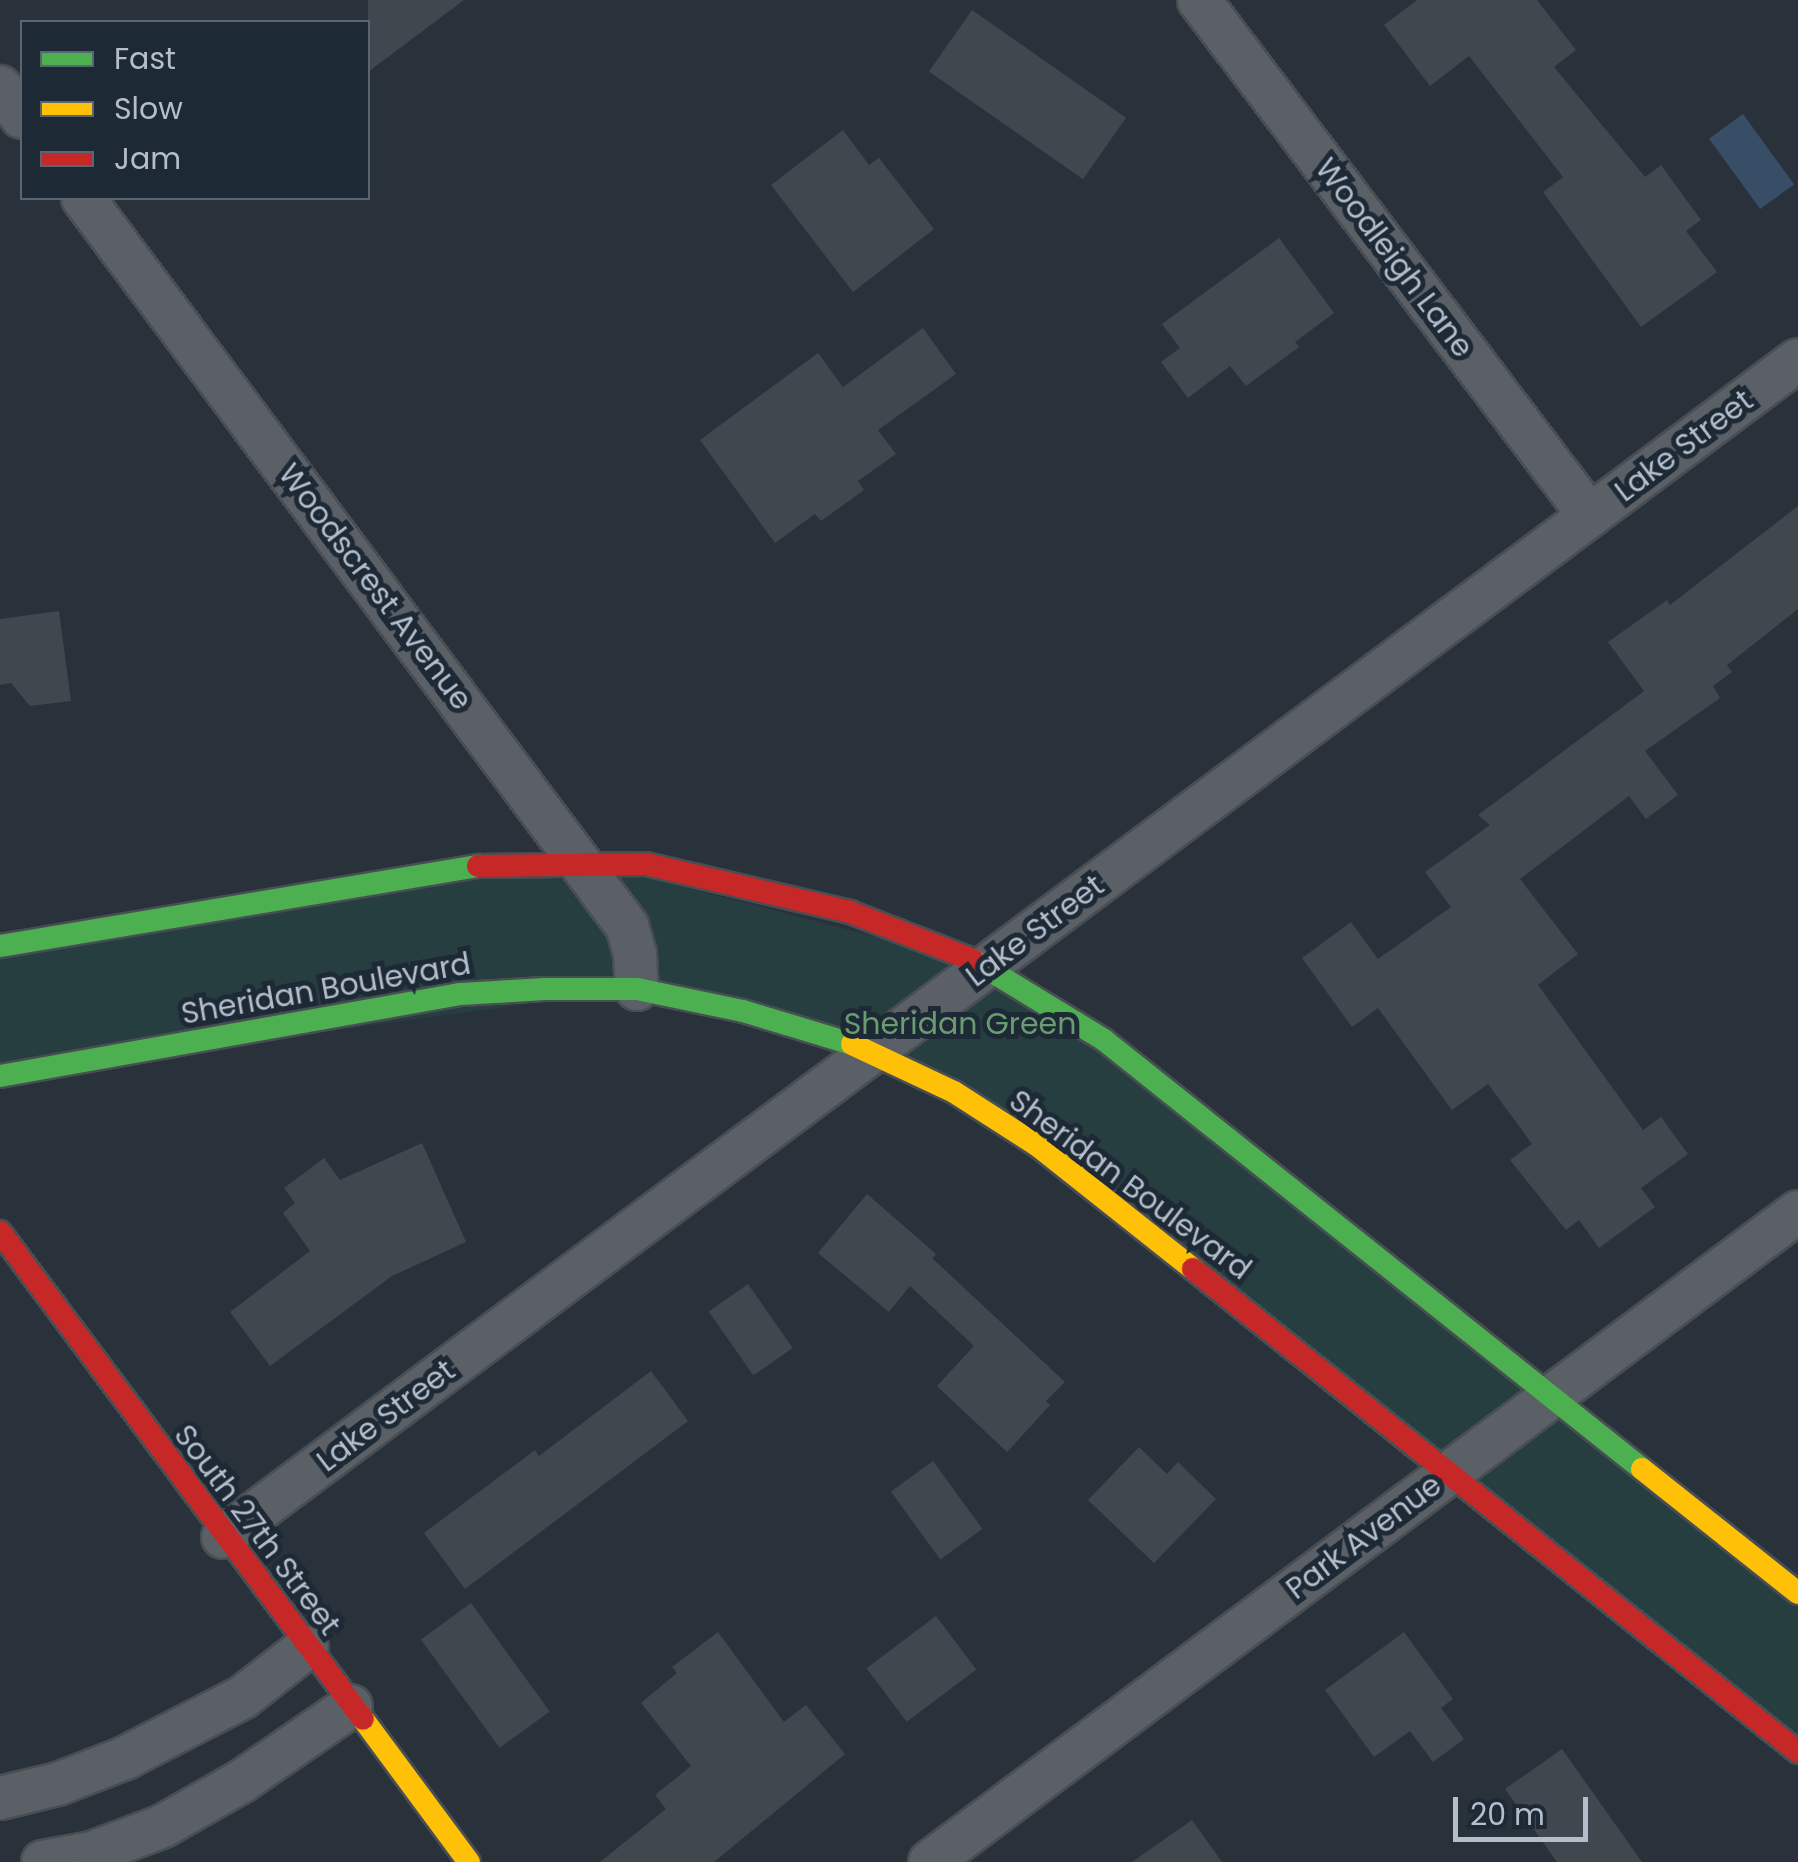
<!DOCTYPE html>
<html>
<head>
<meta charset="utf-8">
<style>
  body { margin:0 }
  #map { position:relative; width:1798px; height:1862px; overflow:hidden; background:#29323a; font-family:Poppins,sans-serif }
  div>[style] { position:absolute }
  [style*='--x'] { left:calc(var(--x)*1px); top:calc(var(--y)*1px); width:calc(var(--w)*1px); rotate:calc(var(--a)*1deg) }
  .green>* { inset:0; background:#263e40 }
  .water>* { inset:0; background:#374e66; transform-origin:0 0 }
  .building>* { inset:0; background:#40474e; transform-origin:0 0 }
  .roads { filter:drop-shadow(2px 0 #484e54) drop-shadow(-2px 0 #484e54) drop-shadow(0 2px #484e54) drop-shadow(0 -2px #484e54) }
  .street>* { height:42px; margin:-21px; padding:0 21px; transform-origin:21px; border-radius:21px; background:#5b6067 }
  .fast>* { height:22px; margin:-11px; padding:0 11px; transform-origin:11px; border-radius:11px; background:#4caf50 }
  .slow>* { height:22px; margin:-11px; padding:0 11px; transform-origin:11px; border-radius:11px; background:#ffc107 }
  .jam>* { height:22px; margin:-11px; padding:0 11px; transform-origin:11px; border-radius:11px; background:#c62828 }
  span { translate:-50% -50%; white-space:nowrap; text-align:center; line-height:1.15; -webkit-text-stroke:10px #1d2935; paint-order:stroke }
  .street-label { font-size:30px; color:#b4beca }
  .park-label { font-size:30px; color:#6a9c71 }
  .legend { position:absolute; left:20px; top:20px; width:350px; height:180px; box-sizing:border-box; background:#1d2935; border:2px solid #596571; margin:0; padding:12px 18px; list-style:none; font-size:30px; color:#b4beca }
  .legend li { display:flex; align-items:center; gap:20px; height:50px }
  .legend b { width:50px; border:2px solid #596571 }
  .scale { position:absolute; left:1453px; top:1797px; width:135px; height:45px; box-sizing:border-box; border:5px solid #b4beca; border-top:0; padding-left:12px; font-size:30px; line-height:35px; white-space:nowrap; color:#b4beca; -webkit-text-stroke:8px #1d2935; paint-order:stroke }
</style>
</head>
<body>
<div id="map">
  <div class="green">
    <i style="clip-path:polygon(580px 860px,989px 966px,1798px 1593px,1798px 1752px,954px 1092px,637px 989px,0 1076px,0 946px)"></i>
  </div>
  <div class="water">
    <i style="left:1743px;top:114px;width:87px;height:42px;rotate:54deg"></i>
  </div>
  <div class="building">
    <i style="clip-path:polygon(368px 0,464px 0,368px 72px)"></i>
    <i style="clip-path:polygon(1417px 0,1537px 0,1576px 50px,1554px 67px,1645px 177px,1661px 165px,1701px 220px,1686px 231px,1717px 272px,1641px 327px,1543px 192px,1563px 177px,1469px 56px,1430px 86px,1384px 25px)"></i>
    <i style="left:972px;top:10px;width:188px;height:75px;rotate:35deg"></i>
    <i style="clip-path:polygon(843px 130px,869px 165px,879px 158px,934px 229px,853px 292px,771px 185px)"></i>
    <i style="clip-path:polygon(1279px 238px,1334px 313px,1295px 342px,1299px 347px,1246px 386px,1230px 366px,1188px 398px,1161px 362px,1180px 348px,1162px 324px)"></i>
    <i style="clip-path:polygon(923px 328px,956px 374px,878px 430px,896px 454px,858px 481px,864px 490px,821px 521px,815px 514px,775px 543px,700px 440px,818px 353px,843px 387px)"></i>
    <i style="clip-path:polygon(1798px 506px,1798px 609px,1727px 665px,1732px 672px,1713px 686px,1720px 698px,1645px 751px,1678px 795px,1646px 819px,1629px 796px,1520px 879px,1578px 954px,1538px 985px,1643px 1130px,1661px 1117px,1688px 1154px,1641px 1188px,1655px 1207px,1599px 1248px,1579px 1220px,1566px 1230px,1510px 1160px,1532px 1144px,1488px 1084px,1452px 1110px,1378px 1008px,1352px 1027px,1302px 958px,1351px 922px,1378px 959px,1451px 907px,1425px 872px,1490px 825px,1478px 815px,1644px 691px,1608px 642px,1667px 600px,1670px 605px)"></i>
    <i style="clip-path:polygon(59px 611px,71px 701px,30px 706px,11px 683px,0 685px,0 619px)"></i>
    <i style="clip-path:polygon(422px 1143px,466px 1242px,392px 1276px,270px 1366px,230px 1312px,310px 1251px,283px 1213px,295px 1203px,284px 1188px,324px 1158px,340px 1180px)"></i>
    <i style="clip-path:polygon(867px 1194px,936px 1254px,932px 1258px,1065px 1382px,1046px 1401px,1050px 1405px,1007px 1452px,937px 1386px,974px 1346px,910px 1286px,889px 1312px,818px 1253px)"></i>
    <i style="left:748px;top:1284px;width:78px;height:48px;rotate:55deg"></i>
    <i style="clip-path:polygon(651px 1371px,688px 1421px,465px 1589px,424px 1533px,535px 1450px,539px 1456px)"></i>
    <i style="clip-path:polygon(1139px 1447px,1167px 1474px,1178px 1462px,1216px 1499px,1154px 1563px,1088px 1500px)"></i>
    <i style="left:933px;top:1461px;width:84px;height:52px;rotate:54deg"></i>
    <i style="left:471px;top:1603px;width:134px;height:62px;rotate:54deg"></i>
    <i style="left:936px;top:1616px;width:67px;height:87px;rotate:53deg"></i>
    <i style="clip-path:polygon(718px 1632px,784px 1722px,806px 1705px,845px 1754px,714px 1862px,600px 1862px,666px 1809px,655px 1795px,691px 1766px,641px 1703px,677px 1673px,672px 1667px)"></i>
    <i style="clip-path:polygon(1404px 1632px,1453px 1699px,1441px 1708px,1464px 1739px,1433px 1762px,1410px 1731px,1374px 1757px,1325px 1690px)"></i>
    <i style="clip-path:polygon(1562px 1749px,1642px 1862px,1557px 1862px,1505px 1789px)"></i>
    <i style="clip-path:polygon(1192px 1820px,1222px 1862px,1132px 1862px)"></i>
  </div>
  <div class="roads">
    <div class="street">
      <i style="--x:1199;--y:0;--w:647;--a:52.85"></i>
      <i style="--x:0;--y:87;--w:37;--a:54"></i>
      <i style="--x:83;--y:198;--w:909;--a:53.23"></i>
      <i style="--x:627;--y:926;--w:29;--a:74"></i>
      <i style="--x:635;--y:954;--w:35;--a:87"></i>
      <i style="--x:223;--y:1537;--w:1966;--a:-36.77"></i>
      <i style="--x:0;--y:1798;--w:60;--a:-13.6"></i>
      <i style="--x:58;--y:1784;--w:72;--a:-21.2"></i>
      <i style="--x:125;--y:1758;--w:133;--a:-27.3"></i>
      <i style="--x:243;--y:1697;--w:81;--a:-38"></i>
      <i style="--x:43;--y:1862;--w:50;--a:-10.4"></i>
      <i style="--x:92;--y:1853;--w:76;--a:-20.8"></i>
      <i style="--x:163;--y:1826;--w:91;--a:-29.7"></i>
      <i style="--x:242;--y:1781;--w:132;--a:-34.5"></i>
      <i style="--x:930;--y:1862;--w:1084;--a:-36.83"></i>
    </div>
    <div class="fast">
      <i style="--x:0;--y:946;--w:485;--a:-9.5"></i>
      <i style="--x:973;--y:960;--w:153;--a:31.4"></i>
      <i style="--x:1104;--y:1040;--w:688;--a:38.57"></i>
      <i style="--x:0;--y:1076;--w:468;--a:-10.1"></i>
      <i style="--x:461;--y:994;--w:84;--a:-3.4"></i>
      <i style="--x:545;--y:989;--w:92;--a:0"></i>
      <i style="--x:637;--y:989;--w:108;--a:11.7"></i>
      <i style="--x:743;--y:1011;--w:114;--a:16.8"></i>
    </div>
    <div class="slow">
      <i style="--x:852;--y:1044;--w:113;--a:25.2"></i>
      <i style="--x:954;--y:1092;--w:100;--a:32.7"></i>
      <i style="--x:1038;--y:1146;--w:198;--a:38.4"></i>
      <i style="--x:1642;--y:1469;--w:199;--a:38.5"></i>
      <i style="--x:363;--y:1719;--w:178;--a:53.5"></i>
    </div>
    <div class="jam">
      <i style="--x:478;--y:866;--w:168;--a:-0.7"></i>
      <i style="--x:646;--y:864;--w:210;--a:13.2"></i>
      <i style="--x:850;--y:912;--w:132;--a:21.3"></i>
      <i style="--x:0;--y:1232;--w:607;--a:53.3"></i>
      <i style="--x:1193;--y:1269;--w:774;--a:38.6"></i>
    </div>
  </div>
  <div class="street-label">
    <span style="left:1394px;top:258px;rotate:53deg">Woodleigh Lane</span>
    <span style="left:1684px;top:446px;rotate:-37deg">Lake Street</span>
    <span style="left:375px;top:587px;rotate:53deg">Woodscrest Avenue</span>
    <span style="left:1035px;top:931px;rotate:-37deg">Lake Street</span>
    <span style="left:326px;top:989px;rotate:-10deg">Sheridan Boulevard</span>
    <span style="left:1130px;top:1185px;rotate:37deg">Sheridan Boulevard</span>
    <span style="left:386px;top:1416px;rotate:-37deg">Lake Street</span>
    <span style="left:257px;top:1530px;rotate:53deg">South 27th Street</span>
    <span style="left:1364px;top:1537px;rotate:-37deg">Park Avenue</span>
  </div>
  <div class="park-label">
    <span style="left:960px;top:1024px">Sheridan Green</span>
  </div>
  <ul class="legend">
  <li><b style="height:12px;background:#4caf50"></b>Fast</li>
  <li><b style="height:12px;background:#ffc107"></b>Slow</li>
  <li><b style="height:12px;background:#c62828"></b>Jam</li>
  </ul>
  <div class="scale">20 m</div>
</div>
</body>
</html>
